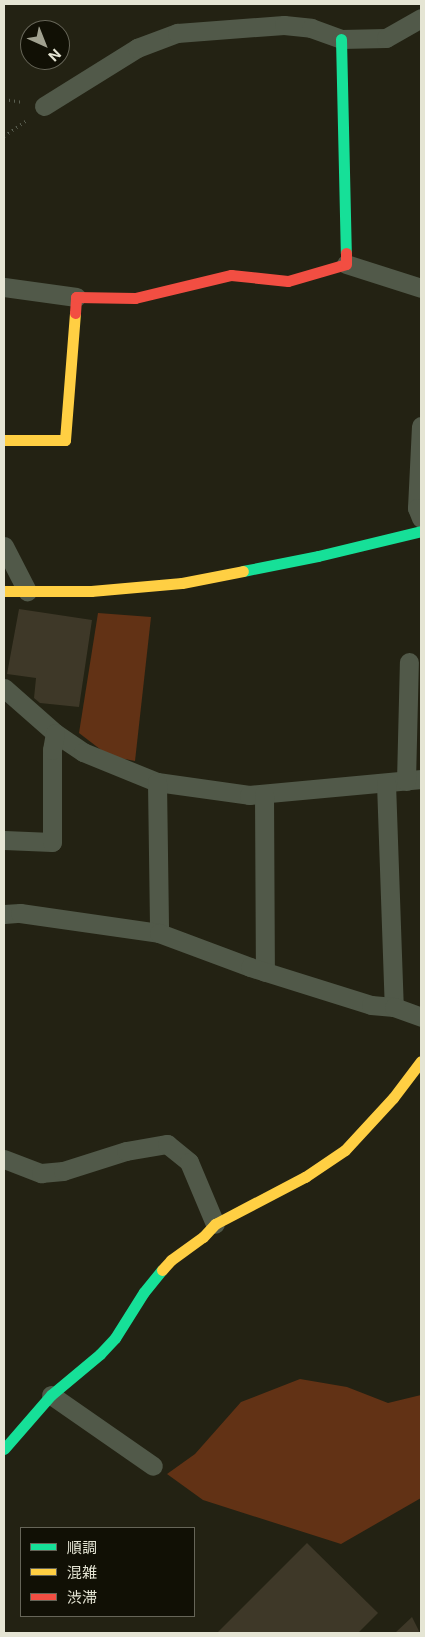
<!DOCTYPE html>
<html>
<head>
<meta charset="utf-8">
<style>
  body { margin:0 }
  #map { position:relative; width:425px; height:1637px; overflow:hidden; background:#232213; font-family:Inter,"Noto Sans JP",sans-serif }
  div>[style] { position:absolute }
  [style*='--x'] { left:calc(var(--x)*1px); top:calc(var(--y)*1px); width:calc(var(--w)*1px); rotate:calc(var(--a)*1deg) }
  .green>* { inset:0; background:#623215 }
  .building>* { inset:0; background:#3e3828 }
  .path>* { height:3px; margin-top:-1.5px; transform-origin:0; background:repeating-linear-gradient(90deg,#595e50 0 1px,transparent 0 5px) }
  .street>* { height:19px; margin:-9.5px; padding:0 9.5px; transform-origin:9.5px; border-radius:9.5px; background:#515949 }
  .fast>* { height:11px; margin:-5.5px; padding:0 5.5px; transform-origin:5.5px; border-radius:5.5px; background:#16e098 }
  .slow>* { height:11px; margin:-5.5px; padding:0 5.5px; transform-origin:5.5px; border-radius:5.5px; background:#ffcf43 }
  .jam>* { height:11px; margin:-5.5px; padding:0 5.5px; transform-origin:5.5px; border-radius:5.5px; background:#f24e42 }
  span { translate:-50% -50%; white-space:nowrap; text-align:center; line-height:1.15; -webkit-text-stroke:4.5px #111005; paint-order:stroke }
  .frame { position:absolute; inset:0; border:5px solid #e5e5d4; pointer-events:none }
  .legend { position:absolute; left:20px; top:1527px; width:175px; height:90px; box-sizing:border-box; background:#111005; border:1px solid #666558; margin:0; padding:6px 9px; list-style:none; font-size:15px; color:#e5e5d4 }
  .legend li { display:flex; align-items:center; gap:10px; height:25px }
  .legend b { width:25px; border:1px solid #666558 }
  .north { position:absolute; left:20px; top:20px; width:50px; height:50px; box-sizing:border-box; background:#111005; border:1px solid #666558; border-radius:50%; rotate:136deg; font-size:14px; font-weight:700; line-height:20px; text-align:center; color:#e5e5d4 }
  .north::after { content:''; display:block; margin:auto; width:18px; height:22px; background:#a1a190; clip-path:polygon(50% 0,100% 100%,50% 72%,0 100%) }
</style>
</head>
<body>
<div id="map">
  <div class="green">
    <i style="clip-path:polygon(98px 613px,151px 617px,135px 761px,109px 756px,79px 733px)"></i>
    <i style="clip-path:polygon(300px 1379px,347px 1387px,388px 1403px,421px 1395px,421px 1498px,341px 1544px,203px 1500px,167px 1474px,195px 1454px,241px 1402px)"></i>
  </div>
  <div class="building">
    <i style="clip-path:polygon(19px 609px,92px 620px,79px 707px,40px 703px,34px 698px,36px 678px,7px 674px)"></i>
    <i style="clip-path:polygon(307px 1543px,378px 1613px,358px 1633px,217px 1633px)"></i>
    <i style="clip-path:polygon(412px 1617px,420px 1633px,395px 1633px)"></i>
  </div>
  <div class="path">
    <i style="--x:4;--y:99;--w:19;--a:9"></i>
    <i style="--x:4;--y:136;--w:29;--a:-35"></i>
  </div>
  <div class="street">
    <i style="--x:44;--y:106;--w:110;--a:-31.9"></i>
    <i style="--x:137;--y:48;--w:43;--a:-20.6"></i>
    <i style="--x:177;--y:33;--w:107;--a:-4.3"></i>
    <i style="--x:284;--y:25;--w:27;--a:6"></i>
    <i style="--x:311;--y:28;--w:32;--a:20"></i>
    <i style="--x:341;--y:39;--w:45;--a:-1.3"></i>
    <i style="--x:386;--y:38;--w:40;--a:-29.7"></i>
    <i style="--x:346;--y:264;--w:79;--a:17.7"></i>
    <i style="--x:4;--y:287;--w:73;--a:7.9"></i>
    <i style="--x:421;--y:426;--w:82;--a:92.8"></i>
    <i style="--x:417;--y:508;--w:11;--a:68"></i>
    <i style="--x:4;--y:546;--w:51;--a:62.9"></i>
    <i style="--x:4;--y:688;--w:68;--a:41.4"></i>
    <i style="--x:55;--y:733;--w:34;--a:34"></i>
    <i style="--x:83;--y:752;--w:80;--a:22.1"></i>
    <i style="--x:157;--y:782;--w:93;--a:8"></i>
    <i style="--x:249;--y:795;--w:173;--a:-5.3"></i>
    <i style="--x:406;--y:781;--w:119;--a:-88.6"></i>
    <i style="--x:157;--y:782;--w:151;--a:89.2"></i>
    <i style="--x:386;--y:783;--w:224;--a:88"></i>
    <i style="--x:264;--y:794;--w:178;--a:89.7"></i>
    <i style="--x:4;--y:840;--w:48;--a:2.4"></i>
    <i style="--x:52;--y:842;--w:92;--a:-90"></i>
    <i style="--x:52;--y:750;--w:17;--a:-80"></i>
    <i style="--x:4;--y:914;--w:16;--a:-4"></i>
    <i style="--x:20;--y:913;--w:140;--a:8.2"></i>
    <i style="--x:159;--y:933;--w:97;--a:20.5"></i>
    <i style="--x:250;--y:967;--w:127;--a:17.4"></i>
    <i style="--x:371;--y:1005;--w:23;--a:5"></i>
    <i style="--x:394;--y:1007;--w:29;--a:20"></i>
    <i style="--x:4;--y:1159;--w:40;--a:21"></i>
    <i style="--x:41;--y:1173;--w:22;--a:-5"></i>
    <i style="--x:63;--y:1171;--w:66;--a:-17.6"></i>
    <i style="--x:126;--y:1151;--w:42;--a:-9.7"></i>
    <i style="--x:167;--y:1144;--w:28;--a:39"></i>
    <i style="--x:189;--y:1162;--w:67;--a:67.2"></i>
    <i style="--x:51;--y:1395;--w:124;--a:34.8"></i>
  </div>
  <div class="fast">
    <i style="--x:341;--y:39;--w:214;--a:88.7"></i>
    <i style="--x:243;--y:571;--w:76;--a:-11.3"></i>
    <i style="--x:318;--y:556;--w:106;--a:-13.6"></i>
    <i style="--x:4;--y:1449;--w:72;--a:-49"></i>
    <i style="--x:51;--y:1395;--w:64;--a:-39.9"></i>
    <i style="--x:100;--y:1354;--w:22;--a:-47"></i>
    <i style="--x:115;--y:1338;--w:54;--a:-57.8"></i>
    <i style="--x:144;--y:1292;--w:28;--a:-51"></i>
  </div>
  <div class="slow">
    <i style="--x:4;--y:440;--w:61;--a:0"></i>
    <i style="--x:65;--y:440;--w:127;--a:-85.5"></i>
    <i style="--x:4;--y:591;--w:87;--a:0"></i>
    <i style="--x:91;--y:591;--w:91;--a:-5"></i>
    <i style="--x:182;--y:583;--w:62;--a:-11.1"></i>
    <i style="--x:162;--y:1270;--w:13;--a:-48"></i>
    <i style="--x:171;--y:1260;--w:39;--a:-36"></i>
    <i style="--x:203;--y:1237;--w:18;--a:-47"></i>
    <i style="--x:215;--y:1224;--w:102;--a:-27.6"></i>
    <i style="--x:305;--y:1177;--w:48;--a:-34"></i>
    <i style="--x:345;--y:1150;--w:71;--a:-47.3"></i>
    <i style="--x:393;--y:1098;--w:46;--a:-52.9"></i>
  </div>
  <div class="jam">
    <i style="--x:75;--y:313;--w:16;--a:-86"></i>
    <i style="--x:76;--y:297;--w:59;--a:1"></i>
    <i style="--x:135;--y:298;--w:99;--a:-13.5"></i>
    <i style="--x:231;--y:275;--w:57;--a:6"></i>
    <i style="--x:288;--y:281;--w:60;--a:-16.3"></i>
    <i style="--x:346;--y:264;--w:11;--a:-90"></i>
  </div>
  <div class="frame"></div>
  <ul class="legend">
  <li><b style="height:6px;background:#16e098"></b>順調</li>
  <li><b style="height:6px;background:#ffcf43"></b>混雑</li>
  <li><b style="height:6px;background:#f24e42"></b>渋滞</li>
  </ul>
  <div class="north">N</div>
</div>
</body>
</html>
